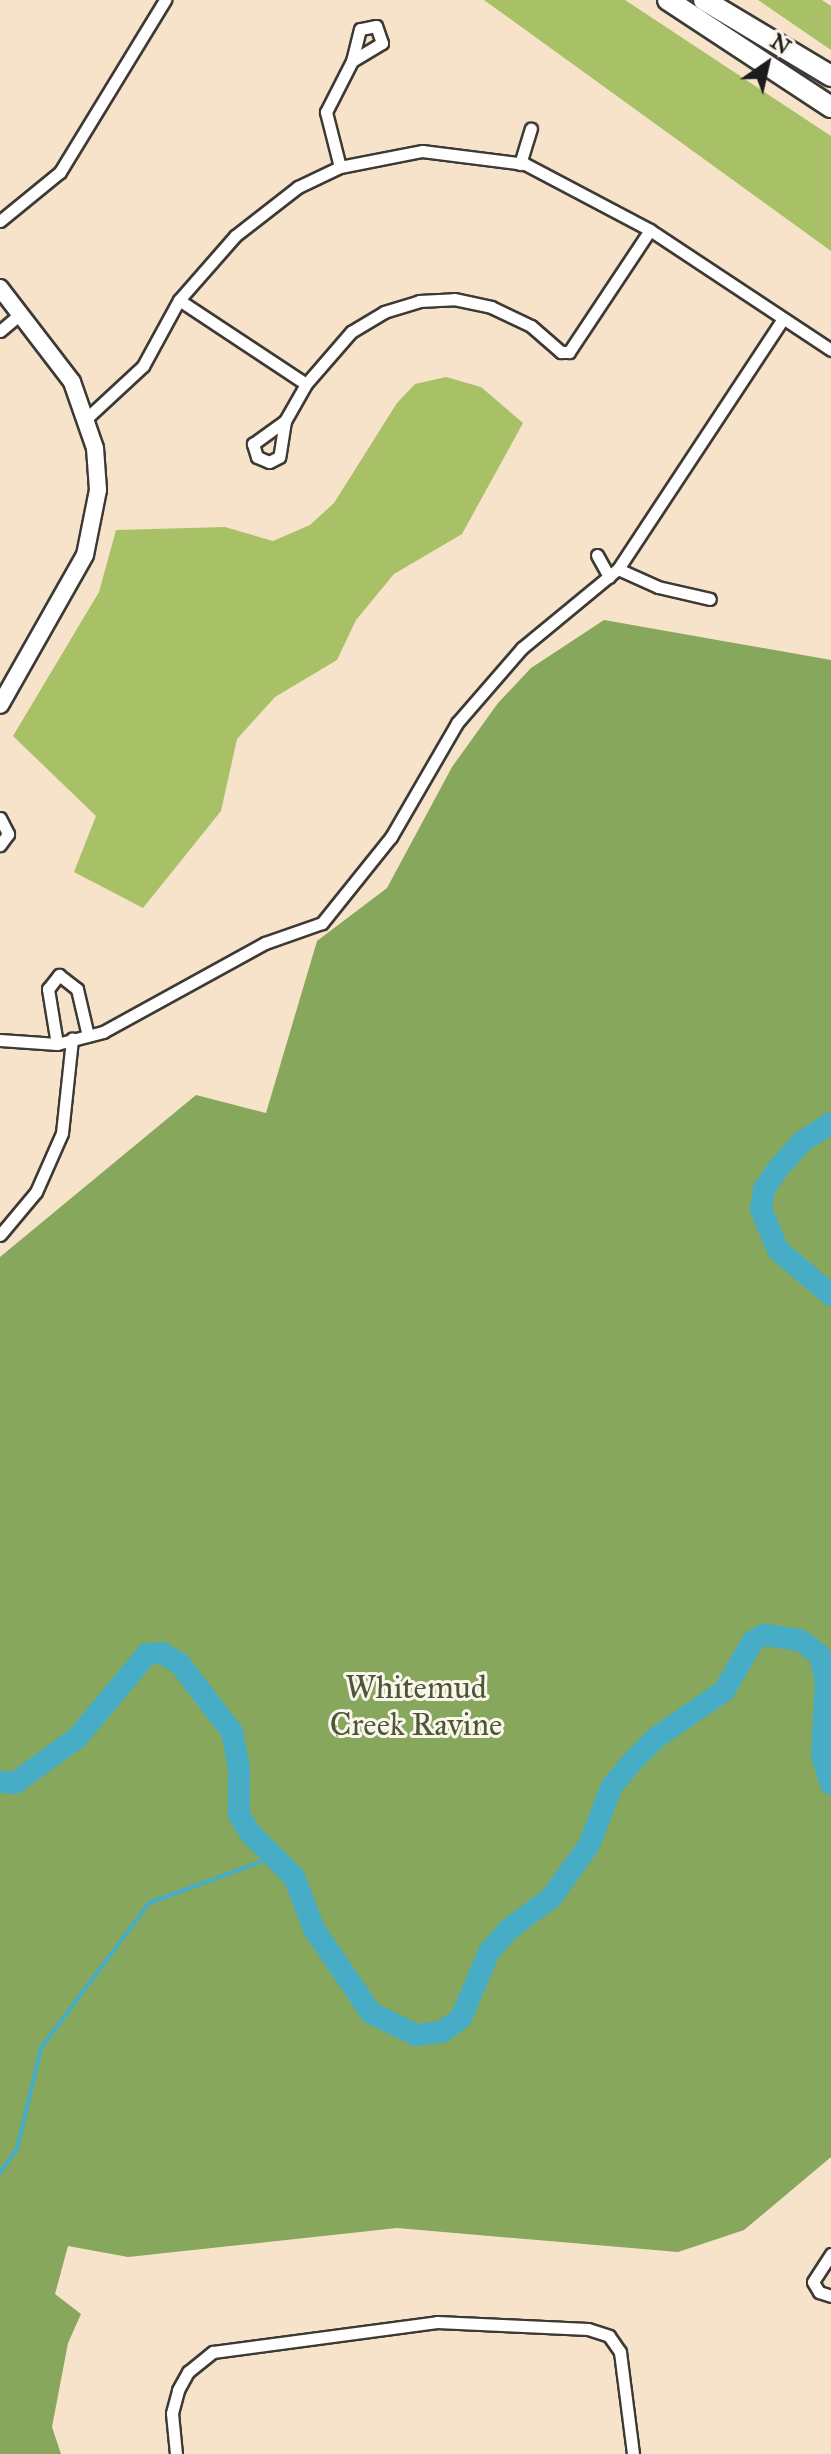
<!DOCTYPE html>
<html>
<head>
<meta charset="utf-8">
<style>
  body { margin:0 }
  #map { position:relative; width:831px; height:2454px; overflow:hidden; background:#f6e3ca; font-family:"IM FELL Great Primer",serif }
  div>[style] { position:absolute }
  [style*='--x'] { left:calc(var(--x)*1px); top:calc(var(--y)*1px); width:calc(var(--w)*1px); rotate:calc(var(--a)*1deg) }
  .green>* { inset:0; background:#a8c167 }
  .forest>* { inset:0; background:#86a75c }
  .stream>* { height:4px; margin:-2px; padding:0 2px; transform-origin:2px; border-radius:2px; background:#47adc6 }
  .river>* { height:22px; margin:-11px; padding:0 11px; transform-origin:11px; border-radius:11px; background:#47adc6 }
  .roads { filter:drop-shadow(2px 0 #3d3a36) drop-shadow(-2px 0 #3d3a36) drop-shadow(0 2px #3d3a36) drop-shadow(0 -2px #3d3a36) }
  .street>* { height:11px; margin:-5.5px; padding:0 5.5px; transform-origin:5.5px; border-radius:5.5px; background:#fff }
  .secondary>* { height:16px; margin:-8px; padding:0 8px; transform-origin:8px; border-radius:8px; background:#fff }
  .highway>* { height:20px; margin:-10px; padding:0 10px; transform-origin:10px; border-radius:10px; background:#fff }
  span { translate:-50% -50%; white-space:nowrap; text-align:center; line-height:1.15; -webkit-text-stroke:6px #fbf7ec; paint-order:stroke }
  .park-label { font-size:32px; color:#4d5636 }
  .north { position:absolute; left:727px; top:24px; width:80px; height:80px; -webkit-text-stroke:6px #fbf7ec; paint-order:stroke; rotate:34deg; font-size:22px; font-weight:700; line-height:32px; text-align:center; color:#1c1c1c }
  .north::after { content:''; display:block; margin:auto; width:28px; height:36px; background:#1c1c1c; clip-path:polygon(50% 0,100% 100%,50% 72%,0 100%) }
</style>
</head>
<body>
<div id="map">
  <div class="green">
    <i style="clip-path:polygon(484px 0,625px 0,831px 136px,831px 251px)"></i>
    <i style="clip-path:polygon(758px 0,822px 0,831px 6px,831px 50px)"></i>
    <i style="clip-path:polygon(446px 377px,481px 387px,523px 423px,462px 534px,394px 574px,356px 620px,337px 660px,275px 697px,237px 739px,221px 811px,143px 908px,74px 872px,96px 816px,13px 736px,99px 592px,116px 530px,225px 527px,273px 541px,310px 525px,334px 503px,397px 403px,415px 384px)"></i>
  </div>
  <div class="forest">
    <i style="clip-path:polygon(604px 620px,831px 660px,831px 2157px,744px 2230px,678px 2252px,397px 2228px,128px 2257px,68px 2246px,55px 2294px,81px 2314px,68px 2343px,52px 2427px,61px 2454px,0 2454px,0 1257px,196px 1095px,266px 1113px,317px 941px,387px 888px,452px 767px,498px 703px,531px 668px)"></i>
  </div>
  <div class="stream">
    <i style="--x:0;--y:2173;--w:29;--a:-55"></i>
    <i style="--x:17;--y:2149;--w:104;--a:-76.6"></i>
    <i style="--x:41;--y:2048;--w:181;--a:-53.3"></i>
    <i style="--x:149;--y:1903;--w:136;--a:-20.2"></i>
  </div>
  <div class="river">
    <i style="--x:831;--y:1123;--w:35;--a:147"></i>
    <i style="--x:802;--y:1142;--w:38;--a:132"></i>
    <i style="--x:777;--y:1170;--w:23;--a:124"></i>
    <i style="--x:764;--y:1189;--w:20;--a:99"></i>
    <i style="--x:761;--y:1209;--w:44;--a:67.5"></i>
    <i style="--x:778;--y:1250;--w:70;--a:40.3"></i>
    <i style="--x:0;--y:1782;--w:15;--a:4"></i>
    <i style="--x:15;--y:1783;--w:78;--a:-36.1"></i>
    <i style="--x:78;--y:1737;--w:108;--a:-50.3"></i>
    <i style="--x:147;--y:1654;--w:15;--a:-4"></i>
    <i style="--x:162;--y:1653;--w:21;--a:31"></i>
    <i style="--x:180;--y:1664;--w:86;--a:52.6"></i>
    <i style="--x:232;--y:1732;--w:37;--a:79"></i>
    <i style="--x:239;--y:1768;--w:47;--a:90"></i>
    <i style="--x:239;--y:1815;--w:22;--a:58"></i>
    <i style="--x:251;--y:1834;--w:61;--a:45"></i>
    <i style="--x:294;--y:1877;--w:56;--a:69"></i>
    <i style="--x:314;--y:1929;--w:102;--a:55.8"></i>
    <i style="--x:371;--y:2013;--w:50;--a:26.1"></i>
    <i style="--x:416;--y:2035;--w:26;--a:-7"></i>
    <i style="--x:442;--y:2032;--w:24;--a:-36"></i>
    <i style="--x:461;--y:2018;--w:72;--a:-67"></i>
    <i style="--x:489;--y:1952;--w:29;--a:-49"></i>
    <i style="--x:508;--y:1930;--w:54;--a:-36.7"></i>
    <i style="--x:551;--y:1898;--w:65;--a:-54.4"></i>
    <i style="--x:589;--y:1845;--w:63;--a:-68.7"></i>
    <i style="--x:612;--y:1786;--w:30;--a:-50"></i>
    <i style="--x:631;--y:1763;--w:37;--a:-45"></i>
    <i style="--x:657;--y:1737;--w:81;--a:-34.5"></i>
    <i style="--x:724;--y:1691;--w:58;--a:-59.9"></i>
    <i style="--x:753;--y:1641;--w:13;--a:-29"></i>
    <i style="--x:764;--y:1635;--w:36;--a:8"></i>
    <i style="--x:800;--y:1640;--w:25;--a:37"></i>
    <i style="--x:820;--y:1655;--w:26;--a:77"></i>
    <i style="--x:826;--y:1680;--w:75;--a:93.1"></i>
    <i style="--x:822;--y:1755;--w:30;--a:73"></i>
  </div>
  <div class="roads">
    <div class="street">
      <i style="--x:520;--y:164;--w:37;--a:-73"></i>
      <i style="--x:340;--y:167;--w:57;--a:-104.3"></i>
      <i style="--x:326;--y:112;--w:57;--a:-63"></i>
      <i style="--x:352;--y:61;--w:35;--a:-31"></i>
      <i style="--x:382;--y:43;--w:18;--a:-109"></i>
      <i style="--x:376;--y:26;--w:16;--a:169"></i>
      <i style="--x:360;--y:29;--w:33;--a:104"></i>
      <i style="--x:0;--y:221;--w:77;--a:-39.2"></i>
      <i style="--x:60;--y:172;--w:202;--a:-58.6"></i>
      <i style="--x:179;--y:300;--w:152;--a:33.5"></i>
      <i style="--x:306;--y:384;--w:69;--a:-49.1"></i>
      <i style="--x:351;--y:332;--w:39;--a:-31"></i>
      <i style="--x:384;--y:312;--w:37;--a:-17"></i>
      <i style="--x:419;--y:301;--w:35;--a:-3"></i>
      <i style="--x:454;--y:299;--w:38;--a:12"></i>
      <i style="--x:491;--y:307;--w:44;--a:25.4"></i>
      <i style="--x:531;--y:326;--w:40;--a:41"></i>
      <i style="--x:561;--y:352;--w:8;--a:0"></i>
      <i style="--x:569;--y:352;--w:146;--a:-56.4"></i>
      <i style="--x:0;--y:331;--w:26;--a:-40"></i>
      <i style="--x:88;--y:417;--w:75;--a:-42.8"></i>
      <i style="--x:143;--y:366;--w:75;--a:-61.4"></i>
      <i style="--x:179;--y:300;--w:85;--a:-48.8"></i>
      <i style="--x:235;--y:236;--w:80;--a:-37.9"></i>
      <i style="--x:298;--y:187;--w:47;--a:-25.5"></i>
      <i style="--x:340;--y:167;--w:84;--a:-11"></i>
      <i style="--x:422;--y:151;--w:104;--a:7.2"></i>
      <i style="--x:525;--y:164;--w:141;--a:27.8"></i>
      <i style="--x:650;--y:230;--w:217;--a:33.5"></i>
      <i style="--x:285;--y:421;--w:36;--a:99"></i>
      <i style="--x:279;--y:457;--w:11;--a:153"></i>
      <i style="--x:269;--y:462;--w:13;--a:-157"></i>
      <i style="--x:257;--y:457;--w:14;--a:-107"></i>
      <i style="--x:253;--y:444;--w:39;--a:-36"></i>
      <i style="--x:285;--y:421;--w:43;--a:-60.4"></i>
      <i style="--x:597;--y:555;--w:25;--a:61"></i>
      <i style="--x:618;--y:569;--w:44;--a:24.2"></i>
      <i style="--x:658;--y:587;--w:53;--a:13"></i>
      <i style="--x:0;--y:818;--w:18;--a:63"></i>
      <i style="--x:8;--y:834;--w:14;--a:126"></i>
      <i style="--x:0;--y:1040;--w:57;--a:4"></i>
      <i style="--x:57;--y:1044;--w:48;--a:-14.6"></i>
      <i style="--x:103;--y:1032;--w:185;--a:-28.8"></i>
      <i style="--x:265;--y:943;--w:60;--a:-19.3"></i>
      <i style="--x:322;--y:923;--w:110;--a:-51.3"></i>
      <i style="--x:391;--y:837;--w:132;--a:-59.9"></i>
      <i style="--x:457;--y:723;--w:99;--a:-49.1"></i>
      <i style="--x:522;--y:648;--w:124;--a:-39.5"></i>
      <i style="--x:618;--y:569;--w:298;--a:-56.6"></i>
      <i style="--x:57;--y:1044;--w:56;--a:-99.3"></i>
      <i style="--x:48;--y:989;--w:18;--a:-52"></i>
      <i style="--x:59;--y:975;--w:23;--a:38"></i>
      <i style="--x:77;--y:989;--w:48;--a:76.8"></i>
      <i style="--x:0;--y:1235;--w:56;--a:-50.1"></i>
      <i style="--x:36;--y:1192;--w:64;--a:-66.2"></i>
      <i style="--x:62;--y:1133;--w:95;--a:-83.9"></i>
      <i style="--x:831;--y:2254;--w:33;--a:123"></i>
      <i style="--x:813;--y:2282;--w:12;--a:59"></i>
      <i style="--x:819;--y:2292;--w:13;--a:18"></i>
      <i style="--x:176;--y:2454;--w:41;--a:-95.6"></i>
      <i style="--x:172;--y:2413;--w:24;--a:-75"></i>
      <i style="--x:178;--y:2390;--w:21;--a:-61"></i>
      <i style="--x:188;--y:2372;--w:32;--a:-39"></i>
      <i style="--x:213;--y:2352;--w:226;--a:-7.6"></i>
      <i style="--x:437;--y:2322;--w:151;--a:2.7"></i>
      <i style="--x:588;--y:2329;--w:22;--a:18"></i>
      <i style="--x:609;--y:2336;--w:19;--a:55"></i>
      <i style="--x:620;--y:2352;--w:103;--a:82.7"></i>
    </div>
    <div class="secondary">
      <i style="--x:0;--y:288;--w:118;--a:52.5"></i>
      <i style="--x:72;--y:382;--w:70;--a:70.8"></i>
      <i style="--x:95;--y:448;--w:42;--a:85.9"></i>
      <i style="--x:98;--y:490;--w:66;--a:101.3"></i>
      <i style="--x:85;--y:555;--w:172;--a:119.5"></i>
    </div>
    <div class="highway">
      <i style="--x:668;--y:0;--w:195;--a:33.3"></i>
      <i style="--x:704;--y:0;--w:148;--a:30.9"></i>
    </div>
  </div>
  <div class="park-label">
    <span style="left:416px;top:1707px">Whitemud<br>Creek Ravine</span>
  </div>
  <div class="north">N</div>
</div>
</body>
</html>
